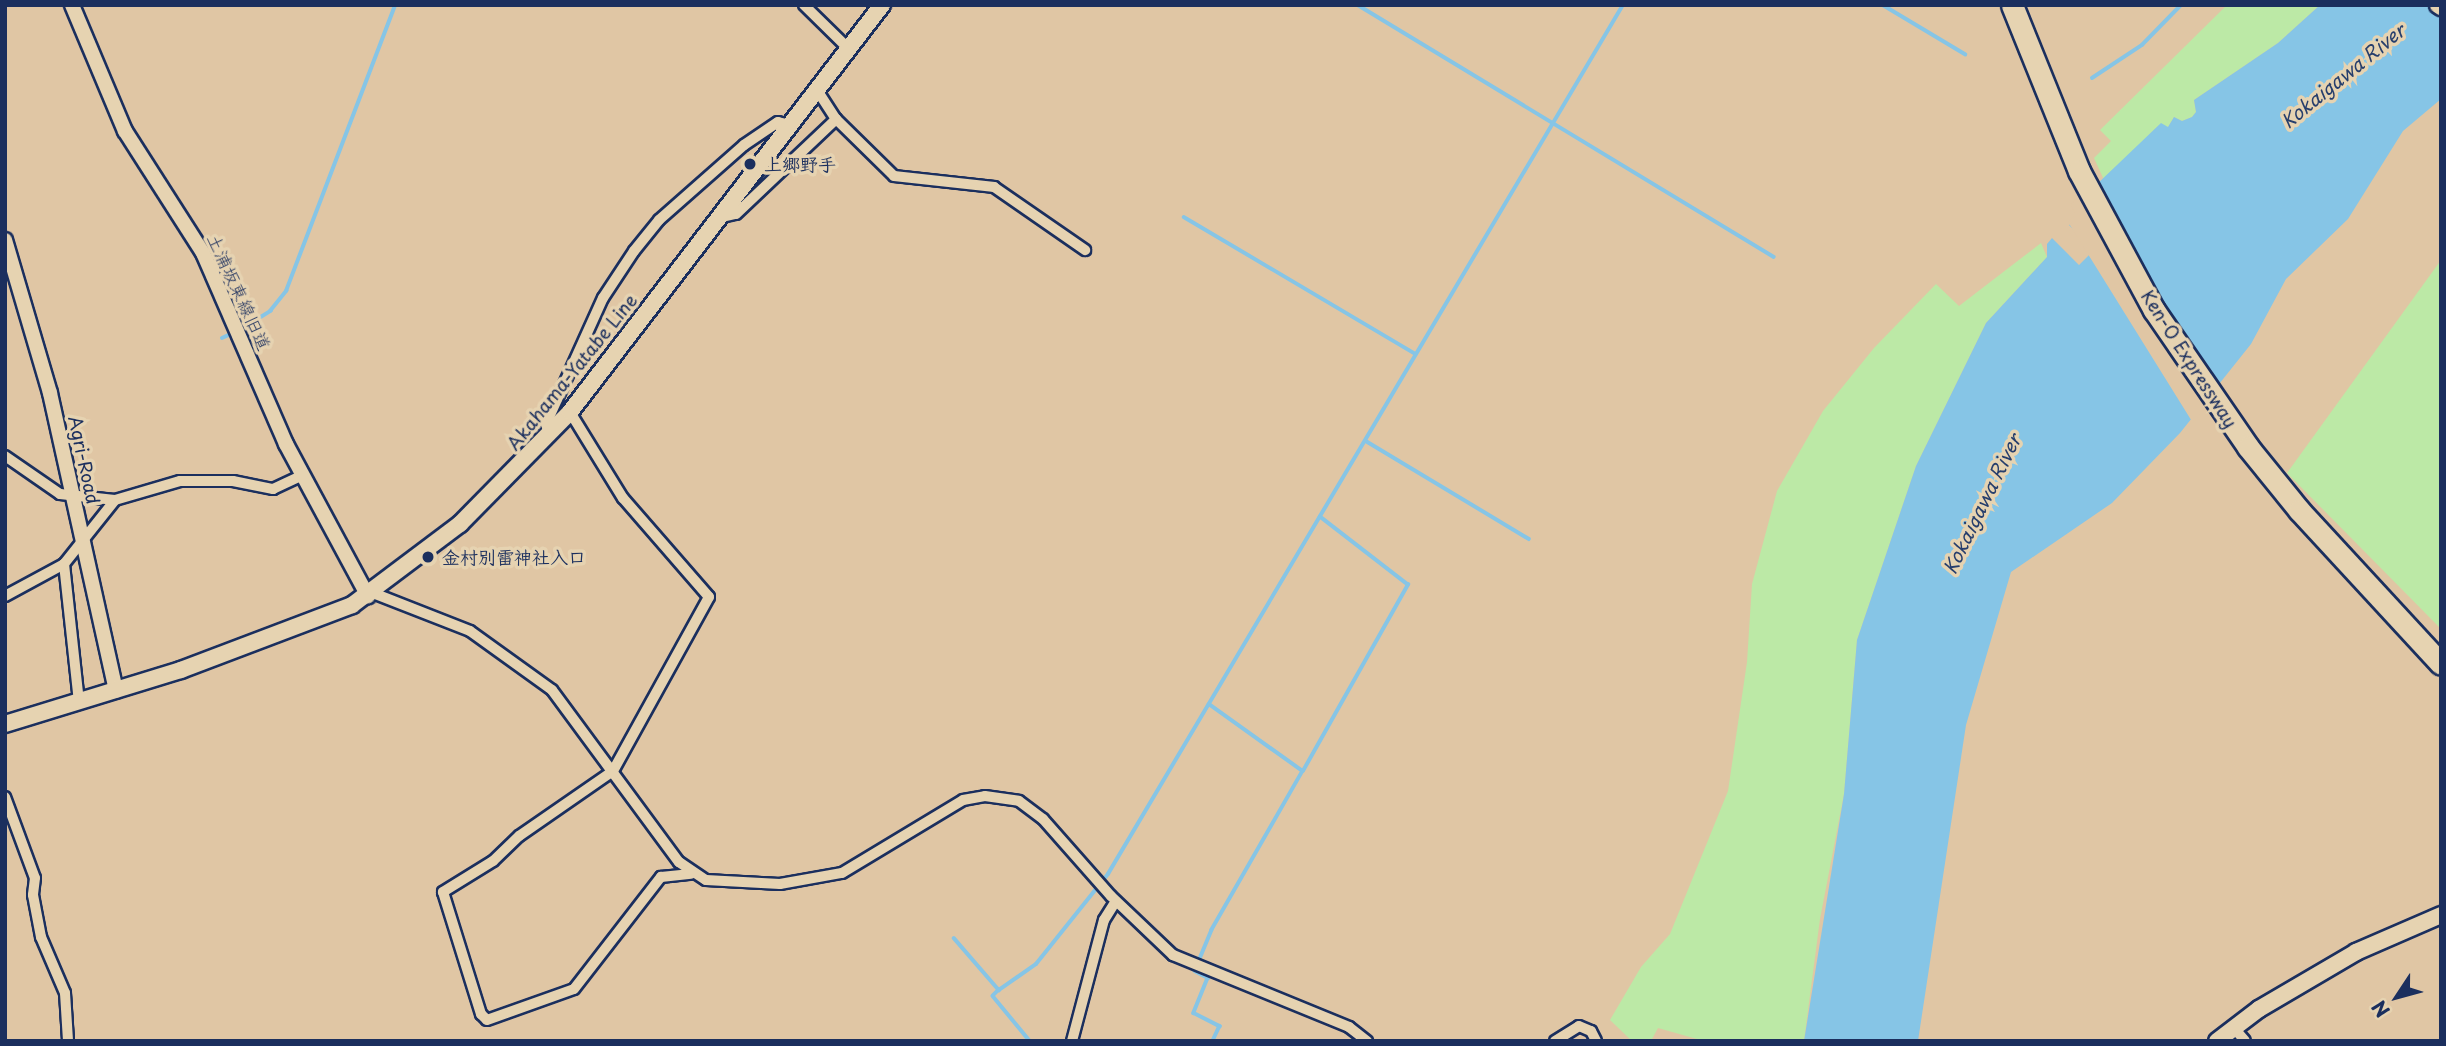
<!DOCTYPE html>
<html>
<head>
<meta charset="utf-8">
<style>
  body { margin:0 }
  #map { position:relative; width:2446px; height:1046px; overflow:hidden; background:#e0c6a4; font-family:"Playpen Sans","Klee One",sans-serif }
  div>[style] { position:absolute }
  [style*='--x'] { left:calc(var(--x)*1px); top:calc(var(--y)*1px); width:calc(var(--w)*1px); rotate:calc(var(--a)*1deg) }
  .green>* { inset:0; background:#bce9a6 }
  .water>* { inset:0; background:#86c5e6 }
  .pier>* { inset:0; background:#e0c6a4 }
  .stream>* { height:3.5px; margin:-1.75px; padding:0 1.75px; transform-origin:1.75px; border-radius:1.75px; background:#86c5e6 }
  .roads { filter:drop-shadow(2px 0 #1b2f5e) drop-shadow(-2px 0 #1b2f5e) drop-shadow(0 2px #1b2f5e) drop-shadow(0 -2px #1b2f5e) }
  .minor>* { height:10px; margin:-5px; padding:0 5px; transform-origin:5px; border-radius:5px; background:#e6d3b1 }
  .tertiary>* { height:14px; margin:-7px; padding:0 7px; transform-origin:7px; border-radius:7px; background:#e6d3b1 }
  .secondary>* { height:16px; margin:-8px; padding:0 8px; transform-origin:8px; border-radius:8px; background:#e6d3b1 }
  .motorway>* { height:21px; margin:-10.5px; padding:0 10.5px; transform-origin:10.5px; border-radius:10.5px; background:#e6d3b1 }
  .dots>* { width:19px; height:19px; translate:-50% -50%; box-sizing:border-box; border:4px solid #e6d3b1; border-radius:50% }
  span { translate:-50% -50%; white-space:nowrap; text-align:center; line-height:1.15; -webkit-text-stroke:7px #e6d3b1; paint-order:stroke }
  .poi-label { font-size:18px; color:#1b2f5e; font-weight:700 }
  .left { translate:0 -50%; text-align:left }
  .street-label { font-size:18px; color:#1b2f5e }
  .water-label { font-size:19px; color:#263e6c; font-style:italic }
  .frame { position:absolute; inset:0; border:7px solid #1b2f5e; pointer-events:none }
  .north { position:absolute; left:2362px; top:962px; width:70px; height:70px; -webkit-text-stroke:5px #e6d3b1; paint-order:stroke; rotate:234deg; font-size:19px; font-weight:700; line-height:28px; text-align:center; color:#1b2f5e }
  .north::after { content:''; display:block; margin:auto; width:24px; height:32px; background:#1b2f5e; clip-path:polygon(50% 0,100% 100%,50% 72%,0 100%) }
</style>
</head>
<body>
<div id="map">
  <div class="green">
    <i style="clip-path:polygon(2227px 5px,2320px 5px,2278px 43px,2194px 100px,2196px 112px,2192px 117px,2182px 121px,2174px 117px,2168px 127px,2158px 126px,2104px 180px,2094px 158px,2111px 141px,2100px 130px)"></i>
    <i style="clip-path:polygon(2041px 243px,2047px 257px,1986px 323px,1916px 466px,1857px 640px,1844px 794px,1820px 919px,1804px 1041px,1704px 1041px,1658px 1028px,1651px 1041px,1632px 1041px,1610px 1020px,1641px 967px,1670px 934px,1728px 791px,1747px 662px,1752px 584px,1777px 491px,1823px 411px,1874px 348px,1936px 284px,1959px 306px)"></i>
    <i style="clip-path:polygon(2441px 260px,2441px 629px,2287px 473px)"></i>
  </div>
  <div class="water">
    <i style="clip-path:polygon(2320px 5px,2441px 5px,2441px 99px,2403px 131px,2348px 219px,2286px 279px,2251px 344px,2180px 433px,2112px 503px,2011px 572px,1966px 725px,1918px 1041px,1804px 1041px,1844px 794px,1857px 640px,1916px 466px,1986px 323px,2047px 257px,2047px 244px,2052px 238px,2079px 265px,2093px 251px,2069px 225px,2078px 219px,2073px 207px,2161px 123px,2168px 127px,2174px 117px,2182px 121px,2192px 117px,2196px 112px,2194px 100px,2278px 43px)"></i>
  </div>
  <div class="pier">
    <i style="clip-path:polygon(2095px 183px,2148px 283px,2218px 392px,2193px 423px,2068px 222px,2075px 215px,2071px 204px)"></i>
  </div>
  <div class="stream">
    <i style="--x:1358;--y:5;--w:486;--a:31.2"></i>
    <i style="--x:1883;--y:5;--w:96;--a:30.9"></i>
    <i style="--x:2092;--y:78;--w:60;--a:-33.4"></i>
    <i style="--x:2142;--y:45;--w:56;--a:-45.7"></i>
    <i style="--x:1184;--y:217;--w:269;--a:30.6"></i>
    <i style="--x:240;--y:330;--w:36;--a:-32"></i>
    <i style="--x:270;--y:311;--w:26;--a:-51"></i>
    <i style="--x:286;--y:291;--w:306;--a:-69.1"></i>
    <i style="--x:222;--y:338;--w:12;--a:-24"></i>
    <i style="--x:1366;--y:441;--w:190;--a:31"></i>
    <i style="--x:1209;--y:704;--w:115;--a:35.5"></i>
    <i style="--x:1303;--y:771;--w:183;--a:119.8"></i>
    <i style="--x:1212;--y:930;--w:44;--a:112.5"></i>
    <i style="--x:1195;--y:971;--w:15;--a:28"></i>
    <i style="--x:1208;--y:978;--w:38;--a:112"></i>
    <i style="--x:1194;--y:1013;--w:29;--a:27"></i>
    <i style="--x:1220;--y:1026;--w:17;--a:115"></i>
    <i style="--x:1303;--y:771;--w:214;--a:-60.6"></i>
    <i style="--x:1408;--y:585;--w:111;--a:-142.3"></i>
    <i style="--x:954;--y:938;--w:69;--a:49.1"></i>
    <i style="--x:999;--y:990;--w:45;--a:-35.1"></i>
    <i style="--x:1036;--y:964;--w:115;--a:-51.3"></i>
    <i style="--x:1108;--y:874;--w:1010;--a:-59.35"></i>
    <i style="--x:999;--y:990;--w:8;--a:135"></i>
    <i style="--x:993;--y:996;--w:58;--a:50.6"></i>
  </div>
  <div class="roads">
    <div class="minor">
      <i style="--x:804;--y:5;--w:63;--a:44.4"></i>
      <i style="--x:817;--y:90;--w:35;--a:57"></i>
      <i style="--x:836;--y:119;--w:81;--a:44.5"></i>
      <i style="--x:894;--y:176;--w:101;--a:6.3"></i>
      <i style="--x:994;--y:187;--w:111;--a:34.7"></i>
      <i style="--x:718;--y:218;--w:18;--a:-13"></i>
      <i style="--x:736;--y:214;--w:138;--a:-43.5"></i>
      <i style="--x:570;--y:412;--w:101;--a:58.4"></i>
      <i style="--x:623;--y:498;--w:131;--a:49"></i>
      <i style="--x:709;--y:597;--w:199;--a:118.9"></i>
      <i style="--x:613;--y:771;--w:114;--a:145.3"></i>
      <i style="--x:519;--y:836;--w:36;--a:136"></i>
      <i style="--x:493;--y:861;--w:59;--a:148.2"></i>
      <i style="--x:443;--y:892;--w:128;--a:72.7"></i>
      <i style="--x:481;--y:1014;--w:8;--a:45"></i>
      <i style="--x:487;--y:1020;--w:92;--a:-19.6"></i>
      <i style="--x:574;--y:989;--w:142;--a:-52.2"></i>
      <i style="--x:661;--y:877;--w:30;--a:-6"></i>
      <i style="--x:549;--y:435;--w:11;--a:-105"></i>
      <i style="--x:546;--y:424;--w:138;--a:-65.7"></i>
      <i style="--x:603;--y:298;--w:56;--a:-56.6"></i>
      <i style="--x:634;--y:251;--w:40;--a:-51"></i>
      <i style="--x:659;--y:220;--w:113;--a:-41.4"></i>
      <i style="--x:744;--y:145;--w:41;--a:-34.1"></i>
      <i style="--x:778;--y:122;--w:12;--a:14"></i>
      <i style="--x:5;--y:456;--w:67;--a:34.6"></i>
      <i style="--x:60;--y:494;--w:55;--a:6.2"></i>
      <i style="--x:115;--y:500;--w:68;--a:-16.3"></i>
      <i style="--x:180;--y:481;--w:53;--a:0"></i>
      <i style="--x:233;--y:481;--w:41;--a:11.3"></i>
      <i style="--x:273;--y:489;--w:33;--a:-25"></i>
      <i style="--x:64;--y:564;--w:140;--a:83.8"></i>
      <i style="--x:373;--y:593;--w:104;--a:21.4"></i>
      <i style="--x:470;--y:631;--w:101;--a:35.7"></i>
      <i style="--x:552;--y:690;--w:214;--a:53.6"></i>
      <i style="--x:679;--y:862;--w:32;--a:34"></i>
      <i style="--x:706;--y:880;--w:74;--a:3.1"></i>
      <i style="--x:780;--y:884;--w:63;--a:-10.1"></i>
      <i style="--x:842;--y:873;--w:141;--a:-31.1"></i>
      <i style="--x:963;--y:800;--w:22;--a:-10"></i>
      <i style="--x:985;--y:796;--w:34;--a:8"></i>
      <i style="--x:1019;--y:801;--w:30;--a:37"></i>
      <i style="--x:1043;--y:819;--w:103;--a:48.6"></i>
      <i style="--x:1111;--y:896;--w:86;--a:43.6"></i>
      <i style="--x:1173;--y:955;--w:190;--a:22.2"></i>
      <i style="--x:1349;--y:1027;--w:23;--a:38"></i>
      <i style="--x:5;--y:596;--w:67;--a:-28.5"></i>
      <i style="--x:64;--y:564;--w:82;--a:-51.4"></i>
      <i style="--x:5;--y:797;--w:86;--a:69.7"></i>
      <i style="--x:35;--y:878;--w:17;--a:97"></i>
      <i style="--x:33;--y:895;--w:43;--a:79.2"></i>
      <i style="--x:41;--y:937;--w:61;--a:66.8"></i>
      <i style="--x:65;--y:993;--w:48;--a:86.4"></i>
      <i style="--x:2233;--y:1027;--w:18;--a:49"></i>
      <i style="--x:1072;--y:1041;--w:125;--a:-75.2"></i>
      <i style="--x:1104;--y:920;--w:22;--a:-58"></i>
      <i style="--x:1555;--y:1041;--w:28;--a:-32"></i>
      <i style="--x:1579;--y:1026;--w:13;--a:23"></i>
      <i style="--x:1591;--y:1031;--w:11;--a:63"></i>
    </div>
    <div class="tertiary">
      <i style="--x:72;--y:5;--w:137;--a:67.2"></i>
      <i style="--x:125;--y:131;--w:145;--a:57.4"></i>
      <i style="--x:203;--y:253;--w:208;--a:66.5"></i>
      <i style="--x:286;--y:444;--w:173;--a:61.7"></i>
      <i style="--x:5;--y:240;--w:159;--a:73.6"></i>
      <i style="--x:50;--y:393;--w:305;--a:77.5"></i>
    </div>
    <div class="secondary">
      <i style="--x:2438;--y:5;--w:4;--a:34"></i>
      <i style="--x:5;--y:724;--w:184;--a:-17.1"></i>
      <i style="--x:181;--y:670;--w:183;--a:-20.8"></i>
      <i style="--x:352;--y:605;--w:135;--a:-36.9"></i>
      <i style="--x:460;--y:524;--w:157;--a:-45.5"></i>
      <i style="--x:570;--y:412;--w:513;--a:-52.53"></i>
      <i style="--x:2217;--y:1041;--w:53;--a:-37.3"></i>
      <i style="--x:2259;--y:1009;--w:113;--a:-30.4"></i>
      <i style="--x:2356;--y:952;--w:93;--a:-23.5"></i>
    </div>
    <div class="motorway">
      <i style="--x:2012;--y:5;--w:179;--a:68"></i>
      <i style="--x:2079;--y:171;--w:158;--a:61.7"></i>
      <i style="--x:2154;--y:310;--w:166;--a:55.5"></i>
      <i style="--x:2248;--y:447;--w:81;--a:51"></i>
      <i style="--x:2299;--y:510;--w:209;--a:47.3"></i>
    </div>
  </div>
  <div class="dots">
    <i style="left:750px;top:164px;background:#1b2f5e"></i>
    <i style="left:428px;top:557px;background:#1b2f5e"></i>
  </div>
  <div class="poi-label">
    <span class="left" style="left:764px;top:164px">上郷野手</span>
    <span class="left" style="left:442px;top:557px">金村別雷神社入口</span>
  </div>
  <div class="street-label">
    <span style="left:239px;top:292px;rotate:65deg">土浦坂東線旧道</span>
    <span style="left:2189px;top:359px;rotate:57deg">Ken-O Expressway</span>
    <span style="left:572px;top:372px;rotate:-51deg">Akahama-Yatabe Line</span>
    <span style="left:84px;top:460px;rotate:78deg">Agri-Road</span>
  </div>
  <div class="water-label">
    <span style="left:2343px;top:76px;rotate:-39deg">Kokaigawa River</span>
    <span style="left:1982px;top:504px;rotate:-64deg">Kokaigawa River</span>
  </div>
  <div class="frame"></div>
  <div class="north">N</div>
</div>
</body>
</html>
